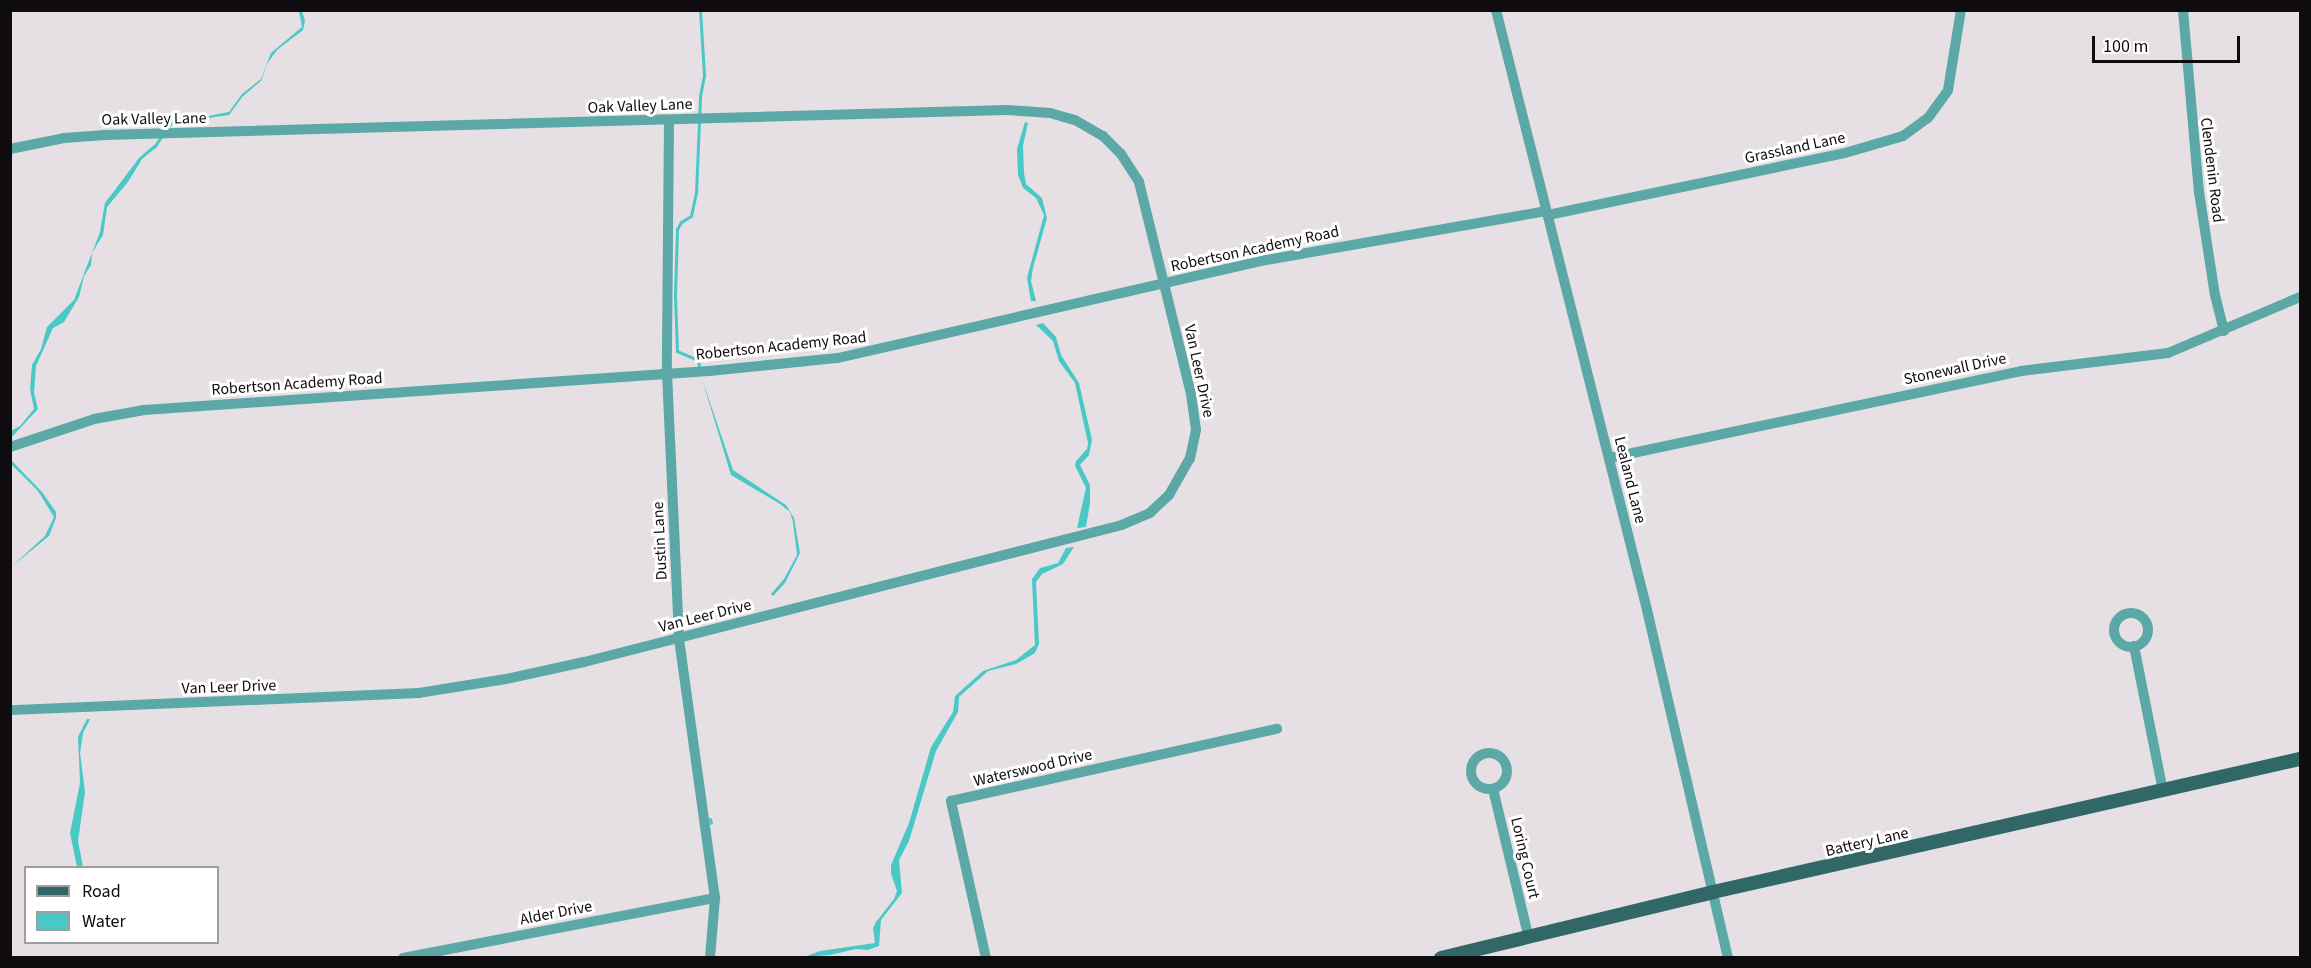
<!DOCTYPE html>
<html>
<head>
<meta charset="utf-8">
<style>
  body { margin:0 }
  #map { position:relative; width:2311px; height:968px; overflow:hidden; background:#e6e0e5; font-family:"Source Sans 3",sans-serif }
  div>[style] { position:absolute }
  [style*='--x'] { left:calc(var(--x)*1px); top:calc(var(--y)*1px); width:calc(var(--w)*1px); rotate:calc(var(--a)*1deg) }
  .water>* { inset:0; background:#49c8c6 }
  .stream>* { height:3px; margin:-1.5px; padding:0 1.5px; transform-origin:1.5px; border-radius:1.5px; background:#49c8c6 }
  .minor>* { height:10px; margin:-5px; padding:0 5px; transform-origin:5px; border-radius:5px; background:#5ba8a6 }
  .minor>.ring { margin:-5px; padding:0; box-sizing:content-box; background:none; border:10px solid #5ba8a6; border-radius:50% }
  .major>* { height:14px; margin:-7px; padding:0 7px; transform-origin:7px; border-radius:7px; background:#316766 }
  span { translate:-50% -50%; white-space:nowrap; text-align:center; line-height:1.15; -webkit-text-stroke:6px #fff; paint-order:stroke }
  .street-label { font-size:16px; color:#0e0c0e }
  .frame { position:absolute; inset:0; border:12px solid #0e0c0e; pointer-events:none }
  .legend { position:absolute; left:24px; top:866px; width:195px; height:78px; box-sizing:border-box; background:#fff; border:2px solid #9f9e9f; margin:0; padding:8px 10px; list-style:none; font-size:18px; color:#0e0c0e }
  .legend li { display:flex; align-items:center; gap:12px; height:30px }
  .legend b { width:30px; border:2px solid #9f9e9f }
  .scale { position:absolute; left:2092px; top:36px; width:148px; height:27px; box-sizing:border-box; border:3px solid #0e0c0e; border-top:0; padding-left:8px; font-size:18px; line-height:21px; white-space:nowrap; color:#0e0c0e; -webkit-text-stroke:4px #fff; paint-order:stroke }
</style>
</head>
<body>
<div id="map">
  <div class="water">
    <i style="clip-path:polygon(299px 11px,302px 11px,305px 21px,303px 30px,277px 50px,267px 64px,261px 81px,243px 96px,229px 115px,167px 124px,229px 112px,242px 94px,261px 79px,271px 53px,302px 27px)"></i>
    <i style="clip-path:polygon(1025px 122px,1028px 123px,1023px 146px,1024px 173px,1026px 184px,1042px 198px,1047px 218px,1033px 268px,1031px 281px,1036px 301px,1031px 301px,1027px 278px,1044px 215px,1036px 198px,1023px 188px,1018px 175px,1017px 149px)"></i>
    <i style="clip-path:polygon(154px 145px,159px 145px,142px 159px,128px 182px,107px 207px,103px 235px,92px 253px,91px 265px,84px 276px,79px 297px,64px 322px,53px 328px,36px 366px,34px 393px,38px 409px,11px 438px,11px 431px,20px 426px,34px 409px,30px 389px,32px 365px,41px 349px,47px 327px,74px 300px,100px 232px,105px 203px,139px 158px)"></i>
    <i style="clip-path:polygon(1043px 323px,1056px 337px,1061px 355px,1079px 383px,1092px 440px,1089px 455px,1080px 465px,1090px 485px,1090px 503px,1086px 527px,1077px 528px,1086px 488px,1075px 466px,1076px 461px,1087px 449px,1088px 443px,1075px 383px,1059px 361px,1053px 341px,1036px 325px)"></i>
    <i style="clip-path:polygon(702px 379px,733px 470px,786px 505px,794px 518px,800px 553px,785px 583px,773px 596px,771px 594px,784px 579px,797px 555px,793px 522px,790px 512px,780px 504px,731px 475px)"></i>
    <i style="clip-path:polygon(10px 459px,42px 492px,56px 512px,56px 518px,49px 536px,11px 567px,45px 536px,54px 517px,38px 491px,11px 464px)"></i>
    <i style="clip-path:polygon(1074px 547px,1063px 564px,1042px 574px,1036px 582px,1039px 644px,1035px 653px,1016px 664px,988px 671px,959px 697px,958px 712px,936px 751px,909px 841px,899px 860px,902px 893px,881px 920px,879px 946px,868px 950px,856px 949px,830px 955px,804px 957px,820px 951px,875px 943px,873px 928px,876px 922px,894px 899px,897px 891px,891px 874px,891px 865px,909px 823px,931px 747px,953px 712px,955px 696px,983px 671px,1016px 660px,1035px 645px,1032px 579px,1040px 568px,1058px 563px,1066px 548px)"></i>
    <i style="clip-path:polygon(87px 719px,90px 719px,83px 733px,80px 753px,85px 792px,78px 841px,83px 867px,77px 867px,70px 833px,80px 783px,78px 737px)"></i>
  </div>
  <div class="stream">
    <i style="--x:165;--y:130;--w:12;--a:-48"></i>
    <i style="--x:173;--y:121;--w:11;--a:-5"></i>
    <i style="--x:154;--y:147;--w:14;--a:-56"></i>
    <i style="--x:699;--y:366;--w:6;--a:-99"></i>
    <i style="--x:698;--y:360;--w:23;--a:-157"></i>
    <i style="--x:677;--y:351;--w:55;--a:-92.1"></i>
    <i style="--x:675;--y:296;--w:67;--a:-88.3"></i>
    <i style="--x:677;--y:229;--w:8;--a:-60"></i>
    <i style="--x:681;--y:222;--w:12;--a:-31"></i>
    <i style="--x:691;--y:216;--w:24;--a:-78"></i>
    <i style="--x:696;--y:193;--w:97;--a:-87.6"></i>
    <i style="--x:700;--y:96;--w:21;--a:-79"></i>
    <i style="--x:704;--y:75;--w:65;--a:-93.5"></i>
    <i style="--x:710;--y:819;--w:4;--a:76"></i>
  </div>
  <div class="minor">
    <i style="--x:1496;--y:10;--w:619;--a:75.87"></i>
    <i style="--x:1647;--y:610;--w:357;--a:76.9"></i>
    <i style="--x:2183;--y:10;--w:183;--a:85"></i>
    <i style="--x:2199;--y:192;--w:104;--a:81.2"></i>
    <i style="--x:2215;--y:295;--w:37;--a:76"></i>
    <i style="--x:669;--y:120;--w:253;--a:90.5"></i>
    <i style="--x:667;--y:373;--w:266;--a:87.4"></i>
    <i style="--x:679;--y:639;--w:261;--a:82.1"></i>
    <i style="--x:715;--y:898;--w:60;--a:94.8"></i>
    <i style="--x:10;--y:149;--w:55;--a:-11.5"></i>
    <i style="--x:64;--y:138;--w:41;--a:-4.2"></i>
    <i style="--x:105;--y:135;--w:902;--a:-1.59"></i>
    <i style="--x:1007;--y:110;--w:43;--a:4"></i>
    <i style="--x:1050;--y:113;--w:26;--a:16"></i>
    <i style="--x:1075;--y:120;--w:32;--a:30"></i>
    <i style="--x:1103;--y:136;--w:25;--a:45"></i>
    <i style="--x:1121;--y:154;--w:33;--a:57"></i>
    <i style="--x:1139;--y:182;--w:218;--a:76.2"></i>
    <i style="--x:1191;--y:394;--w:36;--a:82"></i>
    <i style="--x:1196;--y:430;--w:29;--a:102"></i>
    <i style="--x:1190;--y:458;--w:43;--a:119.6"></i>
    <i style="--x:1169;--y:495;--w:26;--a:137"></i>
    <i style="--x:1150;--y:513;--w:30;--a:157"></i>
    <i style="--x:1122;--y:525;--w:555;--a:165.71"></i>
    <i style="--x:584;--y:662;--w:80;--a:167.7"></i>
    <i style="--x:506;--y:679;--w:88;--a:170.9"></i>
    <i style="--x:419;--y:693;--w:409;--a:177.6"></i>
    <i style="--x:1548;--y:215;--w:303;--a:-11.8"></i>
    <i style="--x:1845;--y:153;--w:60;--a:-16.3"></i>
    <i style="--x:1903;--y:136;--w:31;--a:-36"></i>
    <i style="--x:1928;--y:118;--w:34;--a:-54"></i>
    <i style="--x:1948;--y:90;--w:81;--a:-80.8"></i>
    <i style="--x:10;--y:447;--w:89;--a:-18.4"></i>
    <i style="--x:94;--y:419;--w:51;--a:-10.2"></i>
    <i style="--x:144;--y:410;--w:566;--a:-3.95"></i>
    <i style="--x:709;--y:371;--w:130;--a:-5.8"></i>
    <i style="--x:838;--y:358;--w:439;--a:-12.9"></i>
    <i style="--x:1266;--y:260;--w:285;--a:-9.9"></i>
    <i style="--x:1609;--y:458;--w:421;--a:-11.9"></i>
    <i style="--x:2021;--y:371;--w:148;--a:-7"></i>
    <i style="--x:2168;--y:353;--w:143;--a:-23"></i>
    <i class="ring" style="left:2114px;top:613px;width:24px;height:24px"></i>
    <i style="--x:2134;--y:646;--w:148;--a:78.7"></i>
    <i class="ring" style="left:1471px;top:753px;width:26px;height:26px"></i>
    <i style="--x:1493;--y:789;--w:150;--a:76.5"></i>
    <i style="--x:403;--y:958;--w:318;--a:-10.9"></i>
    <i style="--x:986;--y:958;--w:161;--a:-102.6"></i>
    <i style="--x:951;--y:801;--w:334;--a:-12.5"></i>
  </div>
  <div class="major">
    <i style="--x:1441;--y:958;--w:280;--a:-13.6"></i>
    <i style="--x:1713;--y:892;--w:602;--a:-12.77"></i>
  </div>
  <div class="street-label">
    <span style="left:640px;top:106px;rotate:-2deg">Oak Valley Lane</span>
    <span style="left:154px;top:119px;rotate:-1deg">Oak Valley Lane</span>
    <span style="left:1795px;top:148px;rotate:-12deg">Grassland Lane</span>
    <span style="left:2212px;top:170px;rotate:83deg">Clendenin Road</span>
    <span style="left:1255px;top:249px;rotate:-12deg">Robertson Academy Road</span>
    <span style="left:781px;top:346px;rotate:-6deg">Robertson Academy Road</span>
    <span style="left:1955px;top:369px;rotate:-12deg">Stonewall Drive</span>
    <span style="left:1199px;top:371px;rotate:78deg">Van Leer Drive</span>
    <span style="left:297px;top:384px;rotate:-4deg">Robertson Academy Road</span>
    <span style="left:1630px;top:480px;rotate:76deg">Lealand Lane</span>
    <span style="left:660px;top:541px;rotate:-93deg">Dustin Lane</span>
    <span style="left:705px;top:616px;rotate:-14deg">Van Leer Drive</span>
    <span style="left:229px;top:687px;rotate:-2deg">Van Leer Drive</span>
    <span style="left:1033px;top:768px;rotate:-13deg">Waterswood Drive</span>
    <span style="left:1867px;top:842px;rotate:-13deg">Battery Lane</span>
    <span style="left:1525px;top:858px;rotate:77deg">Loring Court</span>
    <span style="left:556px;top:913px;rotate:-11deg">Alder Drive</span>
  </div>
  <div class="frame"></div>
  <ul class="legend">
  <li><b style="height:8px;background:#316766"></b>Road</li>
  <li><b style="height:16px;background:#49c8c6"></b>Water</li>
  </ul>
  <div class="scale">100 m</div>
</div>
</body>
</html>
